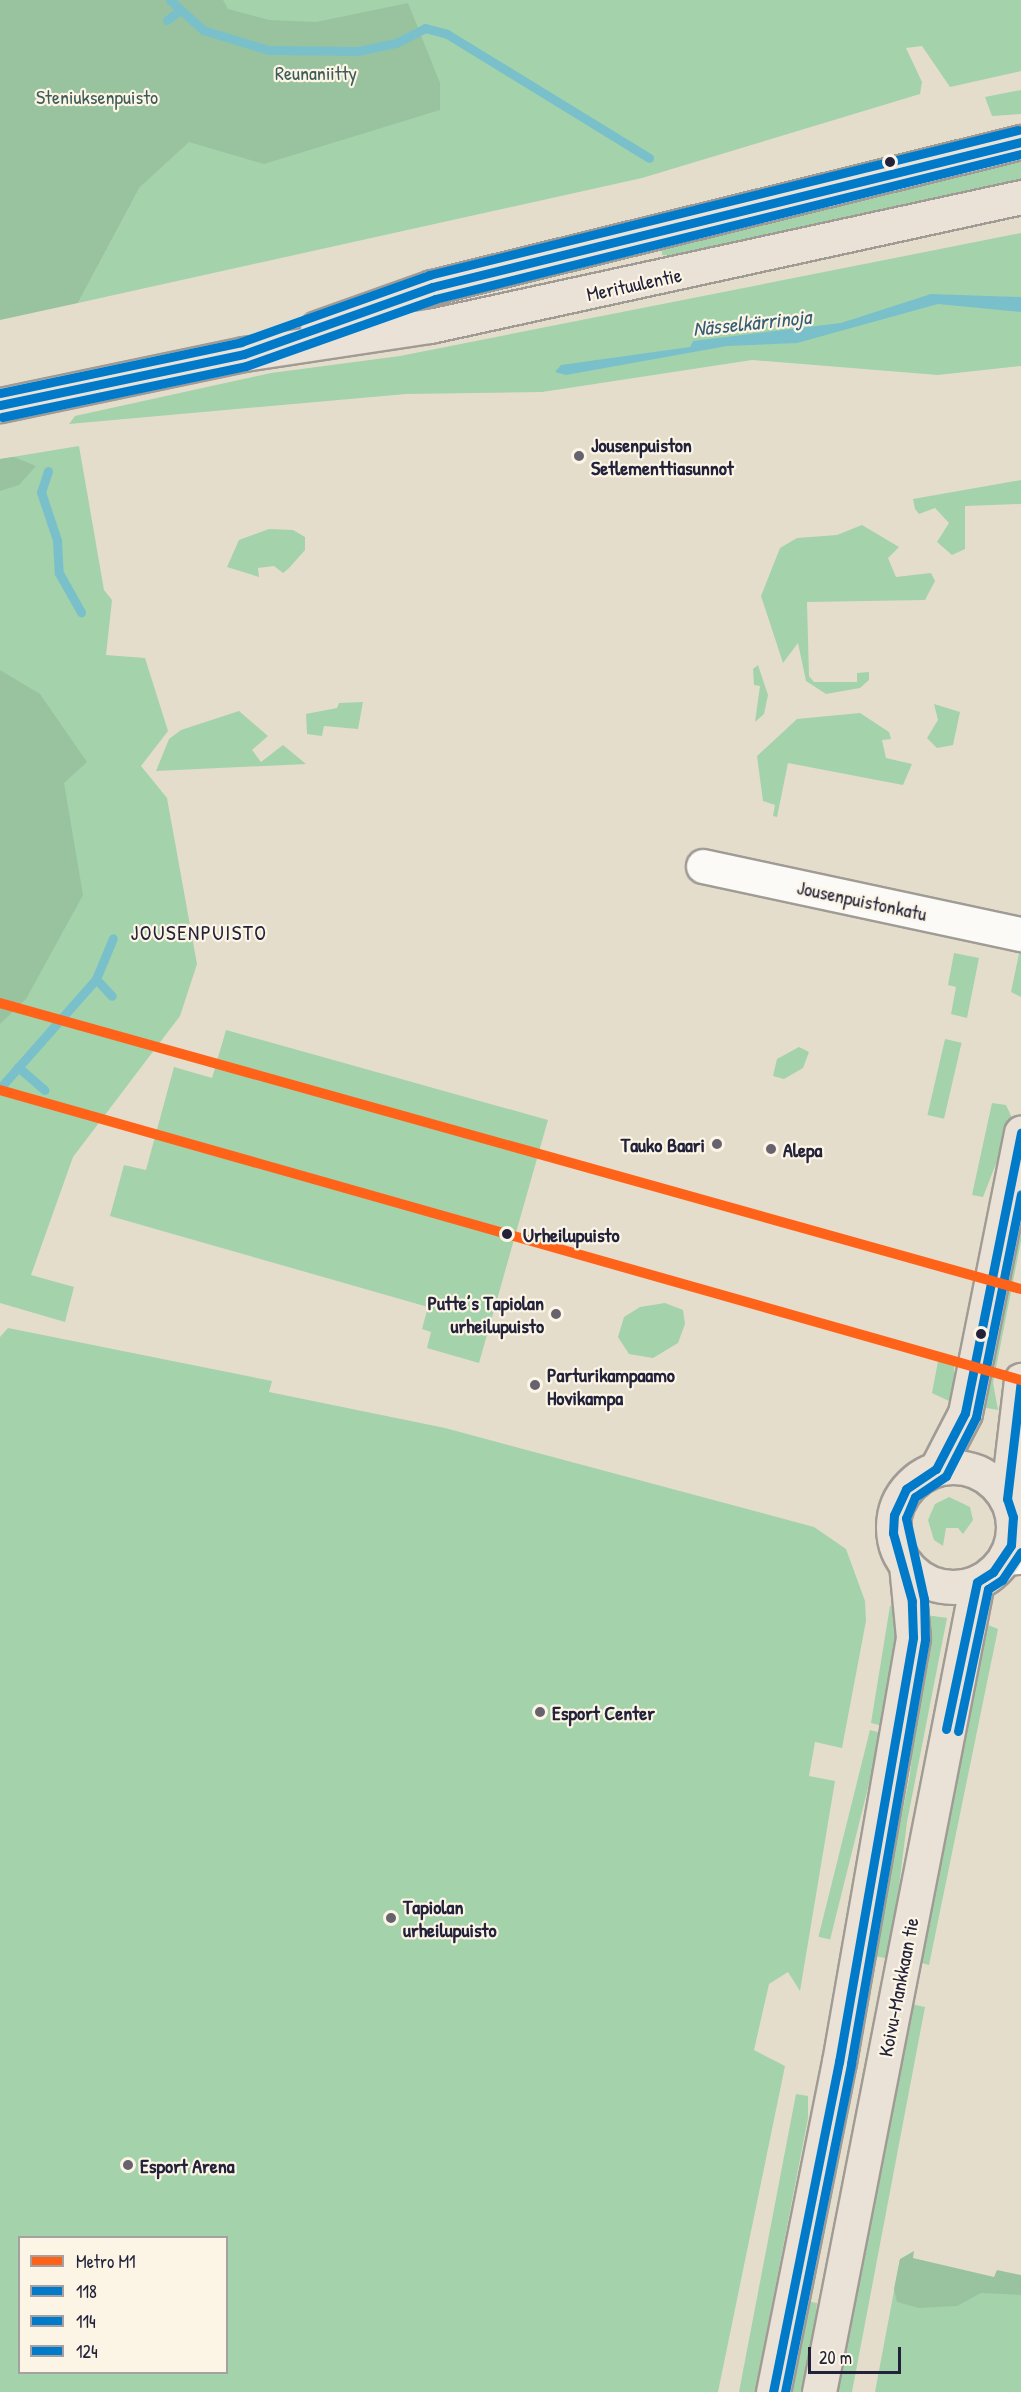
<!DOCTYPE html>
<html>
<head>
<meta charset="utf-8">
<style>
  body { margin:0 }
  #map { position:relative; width:1021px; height:2392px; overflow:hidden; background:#e4ddcc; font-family:"Patrick Hand",sans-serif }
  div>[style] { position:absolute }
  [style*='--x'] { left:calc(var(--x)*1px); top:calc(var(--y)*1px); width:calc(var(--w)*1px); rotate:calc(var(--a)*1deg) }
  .green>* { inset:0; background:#a4d2ab; transform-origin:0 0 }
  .forest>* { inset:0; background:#99c39f }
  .water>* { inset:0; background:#7ac0cb }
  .stream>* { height:9px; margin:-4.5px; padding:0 4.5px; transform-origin:4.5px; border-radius:4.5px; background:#7ac0cb }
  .roads { filter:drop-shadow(2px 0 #a09c95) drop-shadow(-2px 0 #a09c95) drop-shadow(0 2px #a09c95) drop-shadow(0 -2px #a09c95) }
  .minor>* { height:33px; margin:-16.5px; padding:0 16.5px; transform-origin:16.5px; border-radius:16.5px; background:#fbfaf7 }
  .tertiary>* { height:33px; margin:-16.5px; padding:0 16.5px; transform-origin:16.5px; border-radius:16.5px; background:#fbfaf7 }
  .primary>* { height:33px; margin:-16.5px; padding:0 16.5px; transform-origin:16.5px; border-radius:16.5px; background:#ebe2d7 }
  .primary>.ring { margin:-16.5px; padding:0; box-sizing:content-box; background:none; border:33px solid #ebe2d7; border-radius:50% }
  .bus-1>* { height:9px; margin:-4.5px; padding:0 4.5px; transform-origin:4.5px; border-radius:4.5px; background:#007ac9 }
  .bus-2>* { height:9px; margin:-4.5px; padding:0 4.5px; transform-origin:4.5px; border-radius:4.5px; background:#007ac9 }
  .bus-3>* { height:9px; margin:-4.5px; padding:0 4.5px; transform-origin:4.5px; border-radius:4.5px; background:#007ac9 }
  .bus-4>* { height:9px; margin:-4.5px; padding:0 4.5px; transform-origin:4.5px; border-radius:4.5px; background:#007ac9 }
  .metro-1>* { height:10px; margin:-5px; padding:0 5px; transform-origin:5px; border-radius:5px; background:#ff6319 }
  .dots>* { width:16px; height:16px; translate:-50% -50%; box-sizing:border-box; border:3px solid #fcf5e5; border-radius:50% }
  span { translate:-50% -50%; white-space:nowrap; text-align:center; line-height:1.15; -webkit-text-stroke:4.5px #fcf5e5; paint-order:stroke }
  .park-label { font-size:20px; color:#3d5c59 }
  .street-label { font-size:20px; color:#22223b }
  .poi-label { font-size:20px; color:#22223b; font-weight:700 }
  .left { translate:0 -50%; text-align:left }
  .right { translate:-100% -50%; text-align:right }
  .stop-label { font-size:20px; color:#22223b; font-weight:700 }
  .water-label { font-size:21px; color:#335c75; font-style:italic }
  .neighbourhood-label { font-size:21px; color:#22223b; letter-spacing:1.5px }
  .legend { position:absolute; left:18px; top:2236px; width:210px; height:138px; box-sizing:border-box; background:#fcf5e5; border:2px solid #a5a1a1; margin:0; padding:8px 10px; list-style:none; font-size:18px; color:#22223b }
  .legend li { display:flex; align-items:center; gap:12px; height:30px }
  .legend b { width:30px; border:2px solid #a5a1a1 }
  .scale { position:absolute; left:808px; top:2347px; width:93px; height:27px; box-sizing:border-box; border:3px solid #22223b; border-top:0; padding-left:8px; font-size:18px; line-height:21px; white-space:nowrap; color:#22223b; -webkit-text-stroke:4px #fcf5e5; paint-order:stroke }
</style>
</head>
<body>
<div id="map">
  <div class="green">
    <i style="clip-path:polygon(0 0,1021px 0,1021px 71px,950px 87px,922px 46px,906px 48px,922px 82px,920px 94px,642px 178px,78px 303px,140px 187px)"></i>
    <i style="clip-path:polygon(1021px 90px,1021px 114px,992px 116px,985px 97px)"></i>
    <i style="clip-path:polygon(1021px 157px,1021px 180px,686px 257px,662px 255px,662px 246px)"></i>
    <i style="clip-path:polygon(1021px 233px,1021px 366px,938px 375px,752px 360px,542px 392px,406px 394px,69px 424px,75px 416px,271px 373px,400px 356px)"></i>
    <i style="clip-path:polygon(79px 446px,104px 590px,112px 600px,106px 655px,145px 658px,168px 731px,141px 766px,167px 798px,197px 964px,180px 1016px,73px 1157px,31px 1275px,74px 1287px,65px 1322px,0 1303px,0 459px)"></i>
    <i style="clip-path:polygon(1021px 480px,1021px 504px,965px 506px,965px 549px,952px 555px,937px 542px,949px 523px,935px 508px,919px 514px,915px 509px,913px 499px)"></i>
    <i style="clip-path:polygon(862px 525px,899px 547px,888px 558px,896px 577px,931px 573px,935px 581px,925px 600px,807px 602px,809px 676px,814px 682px,857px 682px,857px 673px,869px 672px,869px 680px,860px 688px,826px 694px,806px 681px,798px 643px,783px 663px,761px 596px,780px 548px,797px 538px,837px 535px)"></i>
    <i style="clip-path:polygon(269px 529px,293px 530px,305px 537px,305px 550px,289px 568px,283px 573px,274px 566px,258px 568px,259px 577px,227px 567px,239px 540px)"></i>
    <i style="clip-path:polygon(758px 665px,768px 695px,764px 714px,755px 722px,760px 686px,754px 685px,753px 669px)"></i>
    <i style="clip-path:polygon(363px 702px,358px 729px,324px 726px,322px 736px,307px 734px,306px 714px,337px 708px,339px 703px)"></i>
    <i style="clip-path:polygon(934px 704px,960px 712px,953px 745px,937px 748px,927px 738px,938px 720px)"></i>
    <i style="clip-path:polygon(239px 711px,268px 736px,252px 750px,261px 762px,283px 745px,306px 764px,156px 771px,169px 739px,181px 730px)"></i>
    <i style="clip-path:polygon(860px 713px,889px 732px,891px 739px,882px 740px,886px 758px,912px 764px,903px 785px,788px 763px,777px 817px,773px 816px,775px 805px,763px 801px,757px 756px,797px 719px)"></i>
    <i style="clip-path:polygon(1020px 949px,1021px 950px,1021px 997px,1011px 992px)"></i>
    <i style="clip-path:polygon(954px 953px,979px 958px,967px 1018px,951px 1014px,956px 987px,948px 985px)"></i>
    <i style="clip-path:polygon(226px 1030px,548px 1120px,479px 1363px,427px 1348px,431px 1332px,422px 1329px,428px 1307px,110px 1216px,124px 1165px,146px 1170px,174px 1067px,212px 1078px)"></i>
    <i style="left:945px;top:1039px;width:17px;height:78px;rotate:13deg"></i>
    <i style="clip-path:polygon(799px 1047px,809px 1052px,803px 1068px,784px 1079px,773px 1076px,777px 1059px)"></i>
    <i style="clip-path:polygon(992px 1103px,1006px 1105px,1013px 1120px,983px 1197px,972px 1195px)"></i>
    <i style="clip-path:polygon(1021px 1206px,1021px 1241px,993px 1383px,998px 1410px,981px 1407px)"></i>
    <i style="clip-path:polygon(665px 1303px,683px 1310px,685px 1324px,678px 1343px,653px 1358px,629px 1354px,618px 1337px,624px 1317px,640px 1307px)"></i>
    <i style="clip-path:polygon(evenodd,8px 1328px,272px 1381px,269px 1392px,445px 1428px,814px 1527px,846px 1549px,865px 1601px,866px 1621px,842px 1748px,815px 1742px,809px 1776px,835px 1781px,800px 1991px,788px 1972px,769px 1984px,754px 2050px,785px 2066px,718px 2392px,0 2392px,0 1337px,8px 1328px,20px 2238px,226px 2238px,226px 2372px,20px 2372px,20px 2238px)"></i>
    <i style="clip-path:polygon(939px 1356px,954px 1360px,954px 1397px,949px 1401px,932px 1393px)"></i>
    <i style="clip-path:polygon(949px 1497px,970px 1507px,973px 1520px,963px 1534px,958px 1528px,946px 1528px,943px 1546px,934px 1540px,928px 1520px,935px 1504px)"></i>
    <i style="clip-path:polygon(899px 1605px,900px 1613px,883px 1726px,871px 1723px,890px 1606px)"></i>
    <i style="clip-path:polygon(926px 1615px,947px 1618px,907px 1822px,890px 1959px,874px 1956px,910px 1774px)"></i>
    <i style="clip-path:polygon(988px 1625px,998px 1629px,929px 1965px,915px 1961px)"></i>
    <i style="left:870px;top:1730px;width:12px;height:213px;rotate:14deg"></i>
    <i style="clip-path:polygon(907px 2003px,925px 2007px,852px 2392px,830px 2392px)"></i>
    <i style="clip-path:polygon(796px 2094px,808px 2096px,808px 2118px,755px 2392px,739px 2392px)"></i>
    <i style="clip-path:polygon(900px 2259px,1021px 2284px,1021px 2392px,875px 2392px)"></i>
    <i style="clip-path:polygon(806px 2301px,817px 2303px,808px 2392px,788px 2392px)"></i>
  </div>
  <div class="forest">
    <i style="clip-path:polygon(0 0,223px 0,228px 9px,269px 20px,316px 22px,408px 3px,440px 83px,440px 110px,264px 164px,189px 142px,140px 187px,78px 303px,0 320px)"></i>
    <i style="clip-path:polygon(14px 457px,36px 466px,19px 485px,0 491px,0 459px)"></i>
    <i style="clip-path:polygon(0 670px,40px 694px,87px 762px,64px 783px,83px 895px,26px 999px,0 1024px)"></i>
    <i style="clip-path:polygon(914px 2251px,913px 2258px,994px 2277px,997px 2270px,1021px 2275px,1021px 2295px,981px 2293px,957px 2306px,919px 2308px,897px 2302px,894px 2289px,900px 2259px)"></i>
  </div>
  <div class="water">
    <i style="clip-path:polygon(931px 294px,1021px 297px,1021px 312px,938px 304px,797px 343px,727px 346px,566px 375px,555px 372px,561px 365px,690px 347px,693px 341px,841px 323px)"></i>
  </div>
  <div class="stream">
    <i style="--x:170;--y:0;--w:45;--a:42.3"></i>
    <i style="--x:203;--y:30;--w:68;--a:17.1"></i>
    <i style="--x:268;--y:50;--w:90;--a:0.6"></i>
    <i style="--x:358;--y:51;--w:39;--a:-12"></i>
    <i style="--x:396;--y:43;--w:33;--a:-27"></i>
    <i style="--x:425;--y:28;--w:23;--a:15"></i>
    <i style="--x:447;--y:34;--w:237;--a:31.5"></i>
    <i style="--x:167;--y:20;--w:15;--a:-37"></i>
    <i style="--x:48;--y:471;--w:22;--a:108"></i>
    <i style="--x:41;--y:492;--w:51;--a:71.6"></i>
    <i style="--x:57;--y:540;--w:33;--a:87"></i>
    <i style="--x:59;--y:573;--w:45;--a:60.6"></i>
    <i style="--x:96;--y:979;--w:23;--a:47"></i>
    <i style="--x:18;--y:1067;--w:35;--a:41"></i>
    <i style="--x:0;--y:1088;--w:145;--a:-48.6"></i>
    <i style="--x:96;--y:979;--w:44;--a:-67.5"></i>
  </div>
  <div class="roads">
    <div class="minor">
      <i style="--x:703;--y:866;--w:325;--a:12.1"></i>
    </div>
    <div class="tertiary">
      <i style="--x:1005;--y:1558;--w:16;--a:-4"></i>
    </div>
    <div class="primary">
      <i style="--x:317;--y:328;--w:122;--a:-19.6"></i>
      <i style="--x:432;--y:287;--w:607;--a:-13.83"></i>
      <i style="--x:0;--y:405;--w:249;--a:-11.8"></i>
      <i style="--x:244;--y:354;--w:188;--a:-8.6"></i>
      <i style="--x:430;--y:326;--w:605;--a:-12.31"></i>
      <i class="ring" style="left:893px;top:1467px;width:87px;height:87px"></i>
      <i style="--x:936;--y:1469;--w:63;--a:-62.6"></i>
      <i style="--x:965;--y:1413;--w:286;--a:-78.7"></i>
      <i style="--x:1007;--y:1499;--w:120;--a:-83.3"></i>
      <i style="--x:773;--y:2392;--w:337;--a:-78.7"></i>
      <i style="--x:839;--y:2062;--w:431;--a:-80.1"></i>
      <i style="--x:913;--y:1637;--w:73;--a:-95.5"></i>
      <i style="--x:819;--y:2392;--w:825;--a:-78.96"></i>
    </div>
  </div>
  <div class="bus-1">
    <i style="--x:0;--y:405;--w:249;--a:-11.8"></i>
    <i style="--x:244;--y:354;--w:200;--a:-19.6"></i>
    <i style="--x:432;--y:287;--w:607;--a:-13.83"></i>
    <i style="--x:946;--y:1729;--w:150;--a:-78.1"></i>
    <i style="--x:977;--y:1582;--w:19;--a:-32"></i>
    <i style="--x:993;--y:1572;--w:32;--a:-56"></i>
    <i style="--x:1011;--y:1545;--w:28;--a:-86"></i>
    <i style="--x:1013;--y:1517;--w:19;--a:-108"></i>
    <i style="--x:1007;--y:1499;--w:120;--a:-83.3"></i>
    <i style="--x:773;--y:2392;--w:337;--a:-78.7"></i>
    <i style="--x:839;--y:2062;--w:431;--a:-80.1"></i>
    <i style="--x:913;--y:1637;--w:36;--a:-92"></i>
    <i style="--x:912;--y:1601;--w:71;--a:-105.6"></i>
    <i style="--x:893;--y:1533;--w:18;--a:-87"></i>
    <i style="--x:894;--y:1515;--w:29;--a:-65"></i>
    <i style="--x:906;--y:1489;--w:36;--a:-34"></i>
    <i style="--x:936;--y:1469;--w:63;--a:-62.6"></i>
    <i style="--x:965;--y:1413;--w:286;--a:-78.7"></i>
  </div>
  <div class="bus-2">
    <i style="--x:958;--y:1731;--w:145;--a:-78.1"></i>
    <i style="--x:988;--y:1589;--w:17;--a:-33"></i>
    <i style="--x:1002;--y:1580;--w:34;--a:-56"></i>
    <i style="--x:785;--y:2392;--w:335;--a:-78.6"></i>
    <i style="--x:851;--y:2064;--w:431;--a:-80.1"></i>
    <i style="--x:925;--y:1639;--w:40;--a:-91.4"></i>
    <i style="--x:924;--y:1599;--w:83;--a:-102.5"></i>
    <i style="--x:906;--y:1518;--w:23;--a:-67"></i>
    <i style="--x:915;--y:1497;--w:37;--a:-34"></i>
    <i style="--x:946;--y:1476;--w:66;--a:-63"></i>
    <i style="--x:976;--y:1417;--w:227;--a:-78.6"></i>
  </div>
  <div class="bus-3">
    <i style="--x:2;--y:417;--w:249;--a:-11.8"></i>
    <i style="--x:246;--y:366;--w:201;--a:-19.5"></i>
    <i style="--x:435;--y:299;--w:604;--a:-13.9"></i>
  </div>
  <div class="bus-4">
    <i style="--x:0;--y:393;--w:246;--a:-11.9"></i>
    <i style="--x:241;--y:342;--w:200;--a:-19.6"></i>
    <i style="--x:429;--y:275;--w:607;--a:-13.83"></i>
  </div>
  <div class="metro-1">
    <i style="--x:0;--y:1003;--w:1060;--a:15.65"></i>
    <i style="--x:0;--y:1090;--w:1061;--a:15.86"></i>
  </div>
  <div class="dots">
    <i style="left:890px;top:162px;background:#22223b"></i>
    <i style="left:579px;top:456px;background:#66636e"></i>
    <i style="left:717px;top:1144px;background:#66636e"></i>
    <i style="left:771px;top:1149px;background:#66636e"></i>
    <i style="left:507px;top:1234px;background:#22223b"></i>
    <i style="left:556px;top:1314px;background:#66636e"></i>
    <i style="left:981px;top:1334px;background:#22223b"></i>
    <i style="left:535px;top:1385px;background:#66636e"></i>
    <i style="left:540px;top:1712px;background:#66636e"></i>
    <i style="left:391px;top:1918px;background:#66636e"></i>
    <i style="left:128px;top:2165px;background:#66636e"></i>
  </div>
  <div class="park-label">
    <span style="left:316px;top:72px">Reunaniitty</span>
    <span style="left:97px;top:96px">Steniuksenpuisto</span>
  </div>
  <div class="street-label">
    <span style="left:634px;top:284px;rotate:-12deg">Merituulentie</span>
    <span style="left:862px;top:900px;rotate:12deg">Jousenpuistonkatu</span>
    <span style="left:898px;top:1987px;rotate:-79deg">Koivu-Mankkaan tie</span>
  </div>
  <div class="poi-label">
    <span class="left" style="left:591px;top:456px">Jousenpuiston<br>Setlementtiasunnot</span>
    <span class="right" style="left:705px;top:1144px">Tauko Baari</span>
    <span class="left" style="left:783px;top:1149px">Alepa</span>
    <span class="right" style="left:544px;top:1314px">Putte’s Tapiolan<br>urheilupuisto</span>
    <span class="left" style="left:547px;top:1386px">Parturikampaamo<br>Hovikampa</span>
    <span class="left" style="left:552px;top:1712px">Esport Center</span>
    <span class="left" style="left:403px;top:1918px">Tapiolan<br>urheilupuisto</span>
    <span class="left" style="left:140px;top:2165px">Esport Arena</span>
  </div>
  <div class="stop-label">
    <span class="left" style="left:523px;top:1234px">Urheilupuisto</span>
  </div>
  <div class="water-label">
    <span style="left:752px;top:323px;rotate:-6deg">Nässelkärrinoja</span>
  </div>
  <div class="neighbourhood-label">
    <span style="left:199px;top:933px">JOUSENPUISTO</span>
  </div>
  <ul class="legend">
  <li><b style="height:8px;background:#ff6319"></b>Metro M1</li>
  <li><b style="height:8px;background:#007ac9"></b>118</li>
  <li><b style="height:8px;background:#007ac9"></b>114</li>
  <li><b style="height:8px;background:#007ac9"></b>124</li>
  </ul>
  <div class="scale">20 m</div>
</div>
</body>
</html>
